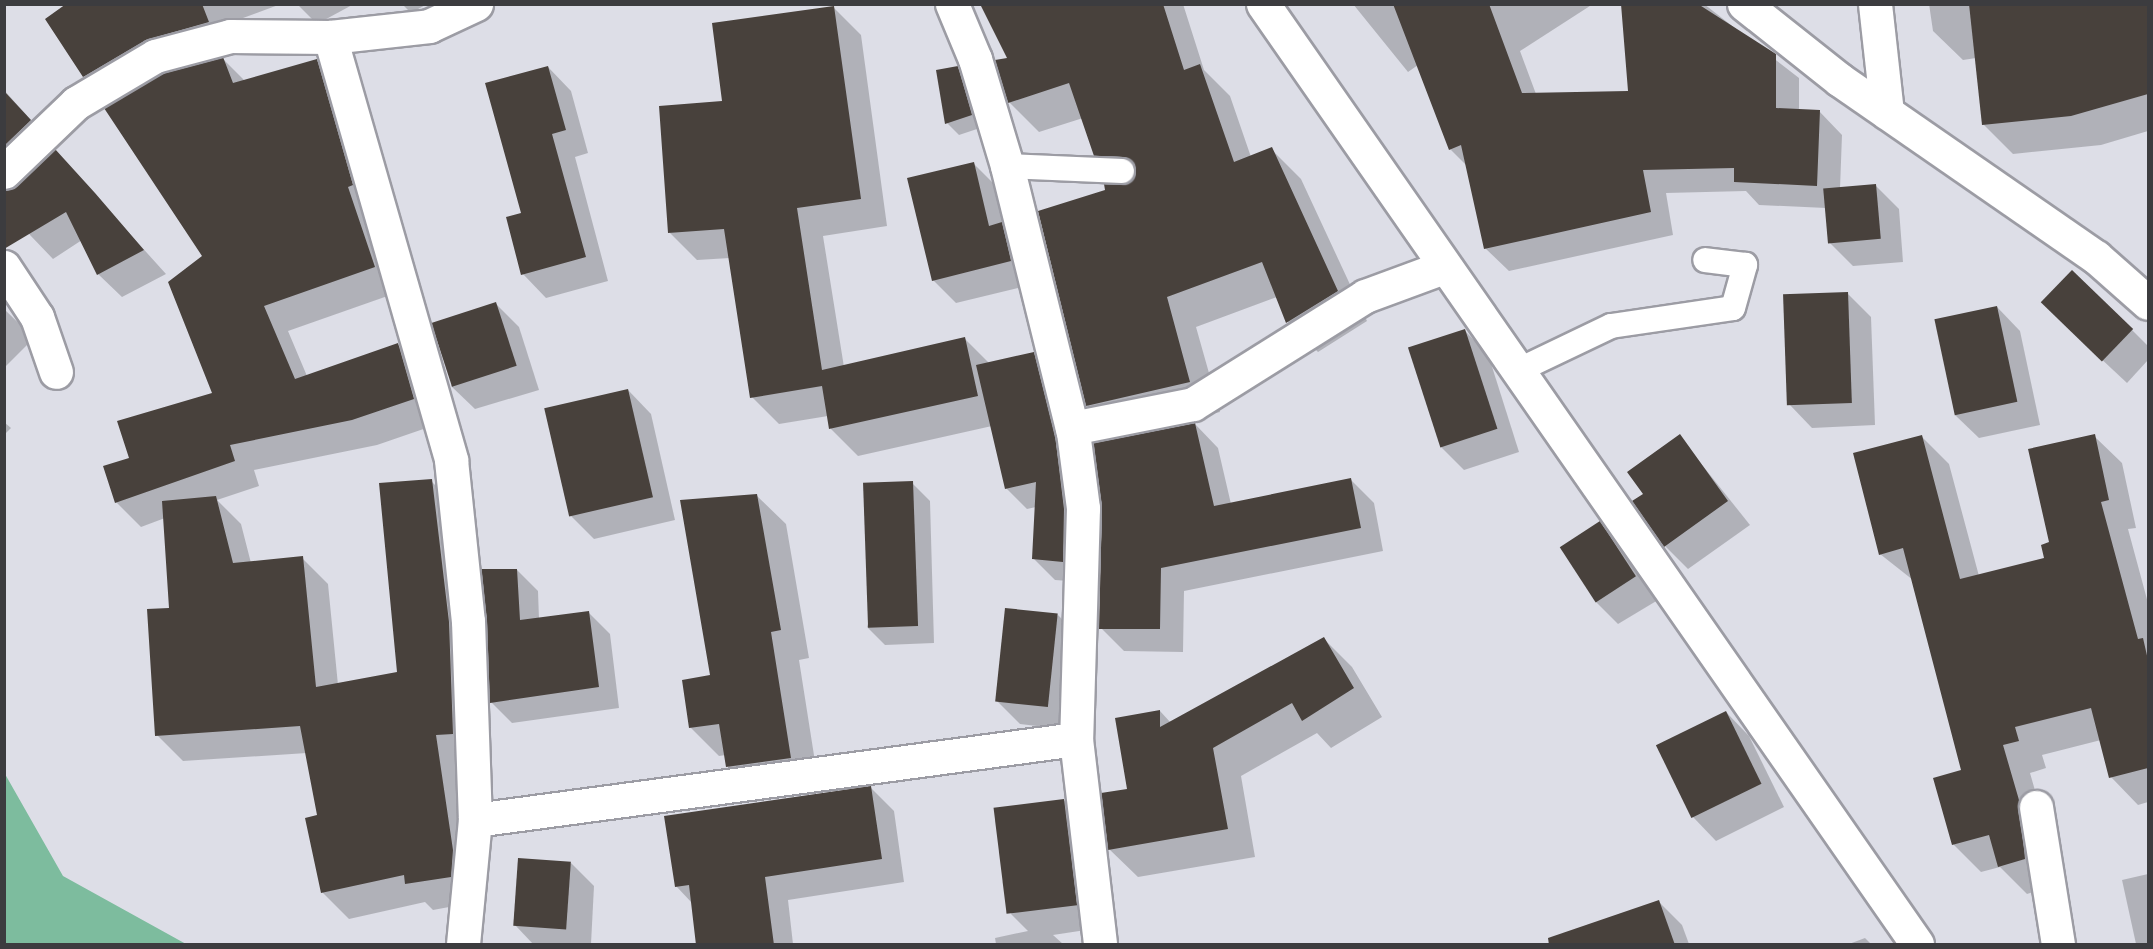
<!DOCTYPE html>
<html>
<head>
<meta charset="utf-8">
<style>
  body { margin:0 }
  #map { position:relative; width:2153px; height:949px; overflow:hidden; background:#dddee7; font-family:"Titillium Web",sans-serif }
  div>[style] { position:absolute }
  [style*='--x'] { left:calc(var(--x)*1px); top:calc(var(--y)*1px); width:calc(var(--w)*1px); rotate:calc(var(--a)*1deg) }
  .forest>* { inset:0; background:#7dbc9e }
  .shadow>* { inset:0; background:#0003 }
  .building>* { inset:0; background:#48413c; transform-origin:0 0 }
  .roads { filter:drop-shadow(2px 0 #9c9ca4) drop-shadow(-2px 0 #9c9ca4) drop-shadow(0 2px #9c9ca4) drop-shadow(0 -2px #9c9ca4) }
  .lane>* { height:24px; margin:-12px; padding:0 12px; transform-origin:12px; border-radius:12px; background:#fff }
  .street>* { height:33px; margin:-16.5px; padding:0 16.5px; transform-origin:16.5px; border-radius:16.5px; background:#fff }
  span { translate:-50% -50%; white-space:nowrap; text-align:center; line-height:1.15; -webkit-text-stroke:6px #dddee7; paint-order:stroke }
  .frame { position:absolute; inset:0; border:6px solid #3c3c3f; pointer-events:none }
</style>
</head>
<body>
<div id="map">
  <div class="forest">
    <i style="clip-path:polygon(5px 774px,63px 876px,186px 944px,5px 944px)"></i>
  </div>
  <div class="shadow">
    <i style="clip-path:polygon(69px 4px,281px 4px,224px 25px,107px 99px,84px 76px)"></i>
    <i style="clip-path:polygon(297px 4px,354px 4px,317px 24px)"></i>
    <i style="clip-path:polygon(402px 4px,427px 4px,411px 13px)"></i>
    <i style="clip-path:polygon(982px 4px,1183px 4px,1204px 70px,1230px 96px,1251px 157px,1271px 149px,1301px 179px,1367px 321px,1318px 352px,1288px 322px,1277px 297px,1196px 327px,1220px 412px,1117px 436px,1087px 405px,1126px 185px,1095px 155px,1083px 118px,1039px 132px,1009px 102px,1010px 59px)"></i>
    <i style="clip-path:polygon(1353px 4px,1593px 4px,1520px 51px,1536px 94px,1630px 92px,1643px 4px,1704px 4px,1799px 78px,1799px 110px,1819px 111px,1842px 135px,1840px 189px,1876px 186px,1899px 209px,1903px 262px,1853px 266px,1830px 243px,1826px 208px,1759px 205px,1746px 191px,1666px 193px,1673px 235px,1509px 271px,1485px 248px,1467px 166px,1450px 149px,1418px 65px,1408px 72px)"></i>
    <i style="clip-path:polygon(1929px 4px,2148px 4px,2148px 131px,2101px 145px,2013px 154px,1983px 124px,1976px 58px,1963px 60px,1933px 31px)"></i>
    <i style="clip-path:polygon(833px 7px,861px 35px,887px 226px,823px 236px,844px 367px,965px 339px,990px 364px,1033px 353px,1054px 374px,1083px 582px,1055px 580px,1034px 559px,1036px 507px,1027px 509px,1006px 488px,992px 426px,858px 456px,831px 429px,828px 416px,779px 424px,752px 397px,730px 258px,697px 260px,670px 233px,724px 103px)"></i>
    <i style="clip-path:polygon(223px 59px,245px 81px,316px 61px,341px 86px,399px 292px,288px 331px,307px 376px,398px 345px,423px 370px,438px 424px,377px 445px,254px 470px,259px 486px,217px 500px,241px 524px,251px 563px,302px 558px,328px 584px,338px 685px,398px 673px,431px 481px,457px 507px,476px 902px,433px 910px,425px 902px,349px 919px,323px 893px,307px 819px,319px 817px,307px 753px,183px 761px,157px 735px,171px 609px,165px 518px,141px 527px,116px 502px,131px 459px,214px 394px,204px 256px)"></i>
    <i style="clip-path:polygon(548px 67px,571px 91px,588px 153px,575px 157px,608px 281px,546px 298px,523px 274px,523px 214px)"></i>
    <i style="clip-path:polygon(957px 68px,969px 80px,983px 127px,959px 135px,947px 123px)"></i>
    <i style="clip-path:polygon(4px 90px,53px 145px,12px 188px,55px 151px,166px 274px,122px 297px,98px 274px,82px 240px,53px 259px,30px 235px,4px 196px)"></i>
    <i style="clip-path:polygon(973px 163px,997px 187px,1034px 284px,956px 303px,933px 280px)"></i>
    <i style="clip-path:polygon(1848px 294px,1871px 317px,1875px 425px,1812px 428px,1789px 404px)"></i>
    <i style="clip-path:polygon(496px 304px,519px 327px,539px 390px,475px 409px,451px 386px)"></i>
    <i style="clip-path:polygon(1997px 307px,2020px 331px,2040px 425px,1979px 438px,1955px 415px)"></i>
    <i style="clip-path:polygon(4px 309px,34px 338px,4px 368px)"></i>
    <i style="clip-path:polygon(2066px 326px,2132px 330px,2148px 346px,2148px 360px,2127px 383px)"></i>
    <i style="clip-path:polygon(1465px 331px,1488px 354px,1519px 452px,1464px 470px,1440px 446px)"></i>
    <i style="clip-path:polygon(628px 390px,651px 414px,675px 520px,594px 539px,571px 516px)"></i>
    <i style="clip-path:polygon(4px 422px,11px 428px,4px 435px)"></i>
    <i style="clip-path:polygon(1195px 424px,1218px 448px,1231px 504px,1351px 480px,1374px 503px,1383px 551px,1184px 591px,1183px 652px,1124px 651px,1101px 628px)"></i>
    <i style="clip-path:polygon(1679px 436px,1750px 525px,1688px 569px,1665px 546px,1645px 495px)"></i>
    <i style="clip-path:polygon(1921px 436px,1949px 464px,1979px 576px,2046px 559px,2094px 436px,2122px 463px,2136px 528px,2128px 529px,2148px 603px,2148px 802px,2138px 805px,2111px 777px,2101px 740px,2042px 755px,2046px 768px,2030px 773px,2046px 829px,2052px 886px,2027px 894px,2000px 867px,1981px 872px,1954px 845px,1935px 779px,1962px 771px,1913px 580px,1880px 554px)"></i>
    <i style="clip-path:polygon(912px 483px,930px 501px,934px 643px,885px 645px,867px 627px)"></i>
    <i style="clip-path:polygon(757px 496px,786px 524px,809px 658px,799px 660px,819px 787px,756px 795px,728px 766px,726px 755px,719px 756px,690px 727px,712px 676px)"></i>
    <i style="clip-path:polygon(1599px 523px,1623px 546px,1658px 600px,1618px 624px,1595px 601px)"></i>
    <i style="clip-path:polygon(517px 570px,538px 591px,539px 619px,589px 613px,610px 634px,619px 708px,512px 723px,491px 702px)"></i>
    <i style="clip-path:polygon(1058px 615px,1081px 639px,1071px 730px,1020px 724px,997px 701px)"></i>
    <i style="clip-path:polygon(1324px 639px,1352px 667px,1382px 717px,1331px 748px,1317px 733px,1241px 776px,1255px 857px,1138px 877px,1109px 849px,1160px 711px,1171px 723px)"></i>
    <i style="clip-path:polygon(1726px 712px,1749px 736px,1784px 807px,1716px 841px,1693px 817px)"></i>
    <i style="clip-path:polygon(870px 787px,894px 811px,904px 882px,788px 900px,793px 944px,698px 944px,692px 903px,676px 886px)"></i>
    <i style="clip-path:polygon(1064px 800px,1087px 824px,1099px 928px,1053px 935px,1063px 944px,996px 944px,995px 938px,1028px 931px,1011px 914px)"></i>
    <i style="clip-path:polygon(571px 863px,594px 886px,591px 944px,533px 944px,515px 925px)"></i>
    <i style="clip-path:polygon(2148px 874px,2148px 944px,2136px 944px,2122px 880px)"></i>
    <i style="clip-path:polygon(1659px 902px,1682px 925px,1689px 944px,1607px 944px)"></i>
    <i style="clip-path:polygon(1865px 938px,1871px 944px,1849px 944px)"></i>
  </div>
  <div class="building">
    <i style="clip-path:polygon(66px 4px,202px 4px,209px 22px,146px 40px,83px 77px,45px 19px)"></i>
    <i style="clip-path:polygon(980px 4px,1163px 4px,1184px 70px,1200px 64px,1234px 162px,1272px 147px,1338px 291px,1286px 323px,1262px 262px,1167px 297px,1190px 382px,1086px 406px,1038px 211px,1105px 190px,1104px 184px,1128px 184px,1135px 165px,1123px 157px,1094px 156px,1069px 83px,1008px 103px,995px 60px,1007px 58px)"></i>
    <i style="clip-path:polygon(1393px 4px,1489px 4px,1522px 93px,1628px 91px,1621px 4px,1698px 4px,1776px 54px,1776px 108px,1820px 110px,1817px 186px,1734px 182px,1734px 168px,1643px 170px,1651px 212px,1484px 249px,1461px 145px,1449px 150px)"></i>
    <i style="clip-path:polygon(1969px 4px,2148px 4px,2148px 94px,2071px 116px,1982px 125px)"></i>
    <i style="clip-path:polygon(834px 6px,861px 199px,797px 208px,822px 370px,965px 337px,978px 396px,829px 429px,822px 386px,750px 398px,724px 229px,668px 233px,659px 106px,722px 101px,712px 23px)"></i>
    <i style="clip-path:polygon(223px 57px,233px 83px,317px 59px,353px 185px,348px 187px,375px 267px,264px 306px,295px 379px,398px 343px,414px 399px,352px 420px,230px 445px,235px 461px,115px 503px,103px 466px,129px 458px,117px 421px,212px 393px,168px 282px,202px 256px,104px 108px,162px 73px)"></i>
    <i style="clip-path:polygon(548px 66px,566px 130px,552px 134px,586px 257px,521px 275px,506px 217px,521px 213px,485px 83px)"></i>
    <i style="clip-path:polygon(958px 66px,972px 115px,945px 124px,936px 70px)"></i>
    <i style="clip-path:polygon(4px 91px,31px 120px,4px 146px)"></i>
    <i style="clip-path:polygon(55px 149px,95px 193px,144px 250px,97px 275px,66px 212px,4px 249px,4px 190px,17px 186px)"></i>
    <i style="clip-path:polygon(974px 162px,989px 226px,1002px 222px,1011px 261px,932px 281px,907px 178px)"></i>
    <i style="left:1876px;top:184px;width:55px;height:53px;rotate:85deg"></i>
    <i style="left:2072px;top:270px;width:85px;height:45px;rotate:44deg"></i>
    <i style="left:1848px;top:292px;width:111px;height:65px;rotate:88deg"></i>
    <i style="left:496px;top:302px;width:67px;height:68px;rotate:72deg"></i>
    <i style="left:1997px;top:306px;width:98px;height:64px;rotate:78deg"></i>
    <i style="left:1465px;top:329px;width:105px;height:60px;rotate:72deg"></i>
    <i style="clip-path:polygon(1034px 352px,1055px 435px,1064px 509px,1063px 562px,1032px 559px,1036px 482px,1005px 489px,976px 365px)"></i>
    <i style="left:628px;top:389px;width:111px;height:86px;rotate:77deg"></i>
    <i style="clip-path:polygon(1195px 423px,1214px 506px,1351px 478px,1361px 528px,1161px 568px,1160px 629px,1099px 629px,1102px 508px,1093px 443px)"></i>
    <i style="clip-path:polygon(1680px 434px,1728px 501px,1664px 547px,1632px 501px,1643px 494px,1627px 472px)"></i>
    <i style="clip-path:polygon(2095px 434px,2109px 500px,2101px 502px,2138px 639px,2143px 638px,2148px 660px,2148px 768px,2109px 778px,2091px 708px,2015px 727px,2019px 741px,2003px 745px,2019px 800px,2025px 859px,1998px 867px,1989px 835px,1952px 845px,1933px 778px,1961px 770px,1903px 548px,1879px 555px,1853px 453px,1922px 435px,1960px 579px,2044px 558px,2041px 545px,2049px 542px,2028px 449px)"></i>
    <i style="clip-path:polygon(432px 479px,449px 622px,453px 734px,436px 735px,453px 850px,451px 877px,405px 884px,404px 875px,321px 893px,305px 818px,317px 815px,300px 726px,155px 736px,147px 609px,169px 608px,162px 501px,216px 496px,233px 563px,303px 556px,316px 687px,397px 672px,379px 483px)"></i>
    <i style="left:913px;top:481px;width:145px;height:50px;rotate:88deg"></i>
    <i style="clip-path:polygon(757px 494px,781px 630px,771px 632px,791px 758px,726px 767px,719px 724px,689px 728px,682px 680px,710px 675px,680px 500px)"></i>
    <i style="left:1600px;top:521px;width:66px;height:48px;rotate:57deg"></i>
    <i style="clip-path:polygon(481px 569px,517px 569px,520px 620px,589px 611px,599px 687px,490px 703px)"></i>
    <i style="left:1005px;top:608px;width:53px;height:94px;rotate:6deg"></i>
    <i style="clip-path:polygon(1324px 637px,1354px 688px,1302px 721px,1292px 703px,1213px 748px,1228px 829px,1108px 850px,1101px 793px,1127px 789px,1115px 718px,1160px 710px,1160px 727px)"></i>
    <i style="left:1726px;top:711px;width:81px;height:78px;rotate:64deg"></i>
    <i style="clip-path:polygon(871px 786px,882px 859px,765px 877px,774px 945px,696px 945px,689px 885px,675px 887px,664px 816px)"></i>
    <i style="left:1064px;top:799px;width:107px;height:71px;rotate:83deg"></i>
    <i style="left:518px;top:858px;width:53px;height:68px;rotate:4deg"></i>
    <i style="clip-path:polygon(1659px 900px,1675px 945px,1549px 945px,1548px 938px)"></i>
  </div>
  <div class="roads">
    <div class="lane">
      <i style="--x:1007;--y:166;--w:115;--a:2.5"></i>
      <i style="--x:1517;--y:371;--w:104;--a:-25.6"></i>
      <i style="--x:1611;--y:326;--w:123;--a:-8.4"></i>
      <i style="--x:1733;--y:308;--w:45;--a:-74.4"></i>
      <i style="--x:1745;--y:265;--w:40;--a:-172.9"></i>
    </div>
    <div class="street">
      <i style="--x:952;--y:4;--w:60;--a:67.3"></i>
      <i style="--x:975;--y:59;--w:112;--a:73.3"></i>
      <i style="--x:1007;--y:166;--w:274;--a:76.1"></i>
      <i style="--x:1073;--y:432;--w:77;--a:82.5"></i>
      <i style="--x:1083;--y:508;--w:231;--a:91.7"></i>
      <i style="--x:1076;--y:739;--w:206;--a:83.3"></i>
      <i style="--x:1263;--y:4;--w:1145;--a:55.17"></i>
      <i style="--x:1744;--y:4;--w:122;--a:38.4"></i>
      <i style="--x:1840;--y:80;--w:311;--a:34.7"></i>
      <i style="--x:2096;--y:257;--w:69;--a:41.5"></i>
      <i style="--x:1875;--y:4;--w:109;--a:83.7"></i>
      <i style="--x:330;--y:37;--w:440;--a:74"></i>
      <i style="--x:451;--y:460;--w:162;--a:84"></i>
      <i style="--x:468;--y:621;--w:199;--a:88"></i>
      <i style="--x:475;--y:820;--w:606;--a:-7.68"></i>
      <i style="--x:4;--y:172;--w:100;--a:-43.8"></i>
      <i style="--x:76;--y:103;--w:92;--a:-30.7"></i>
      <i style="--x:155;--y:56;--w:78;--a:-14.9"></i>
      <i style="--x:230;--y:36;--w:100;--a:0.6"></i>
      <i style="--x:330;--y:37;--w:100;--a:-6.3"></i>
      <i style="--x:429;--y:26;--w:52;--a:-25.1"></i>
      <i style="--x:4;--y:267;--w:60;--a:56.6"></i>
      <i style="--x:37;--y:317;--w:58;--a:70.9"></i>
      <i style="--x:1072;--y:428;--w:123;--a:-11.2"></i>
      <i style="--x:1193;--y:404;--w:203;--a:-32.1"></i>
      <i style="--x:1365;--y:296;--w:84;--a:-20.2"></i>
      <i style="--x:2036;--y:807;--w:139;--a:80.9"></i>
      <i style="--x:463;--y:944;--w:125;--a:-84.5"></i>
    </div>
  </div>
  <div class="frame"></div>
</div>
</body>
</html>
